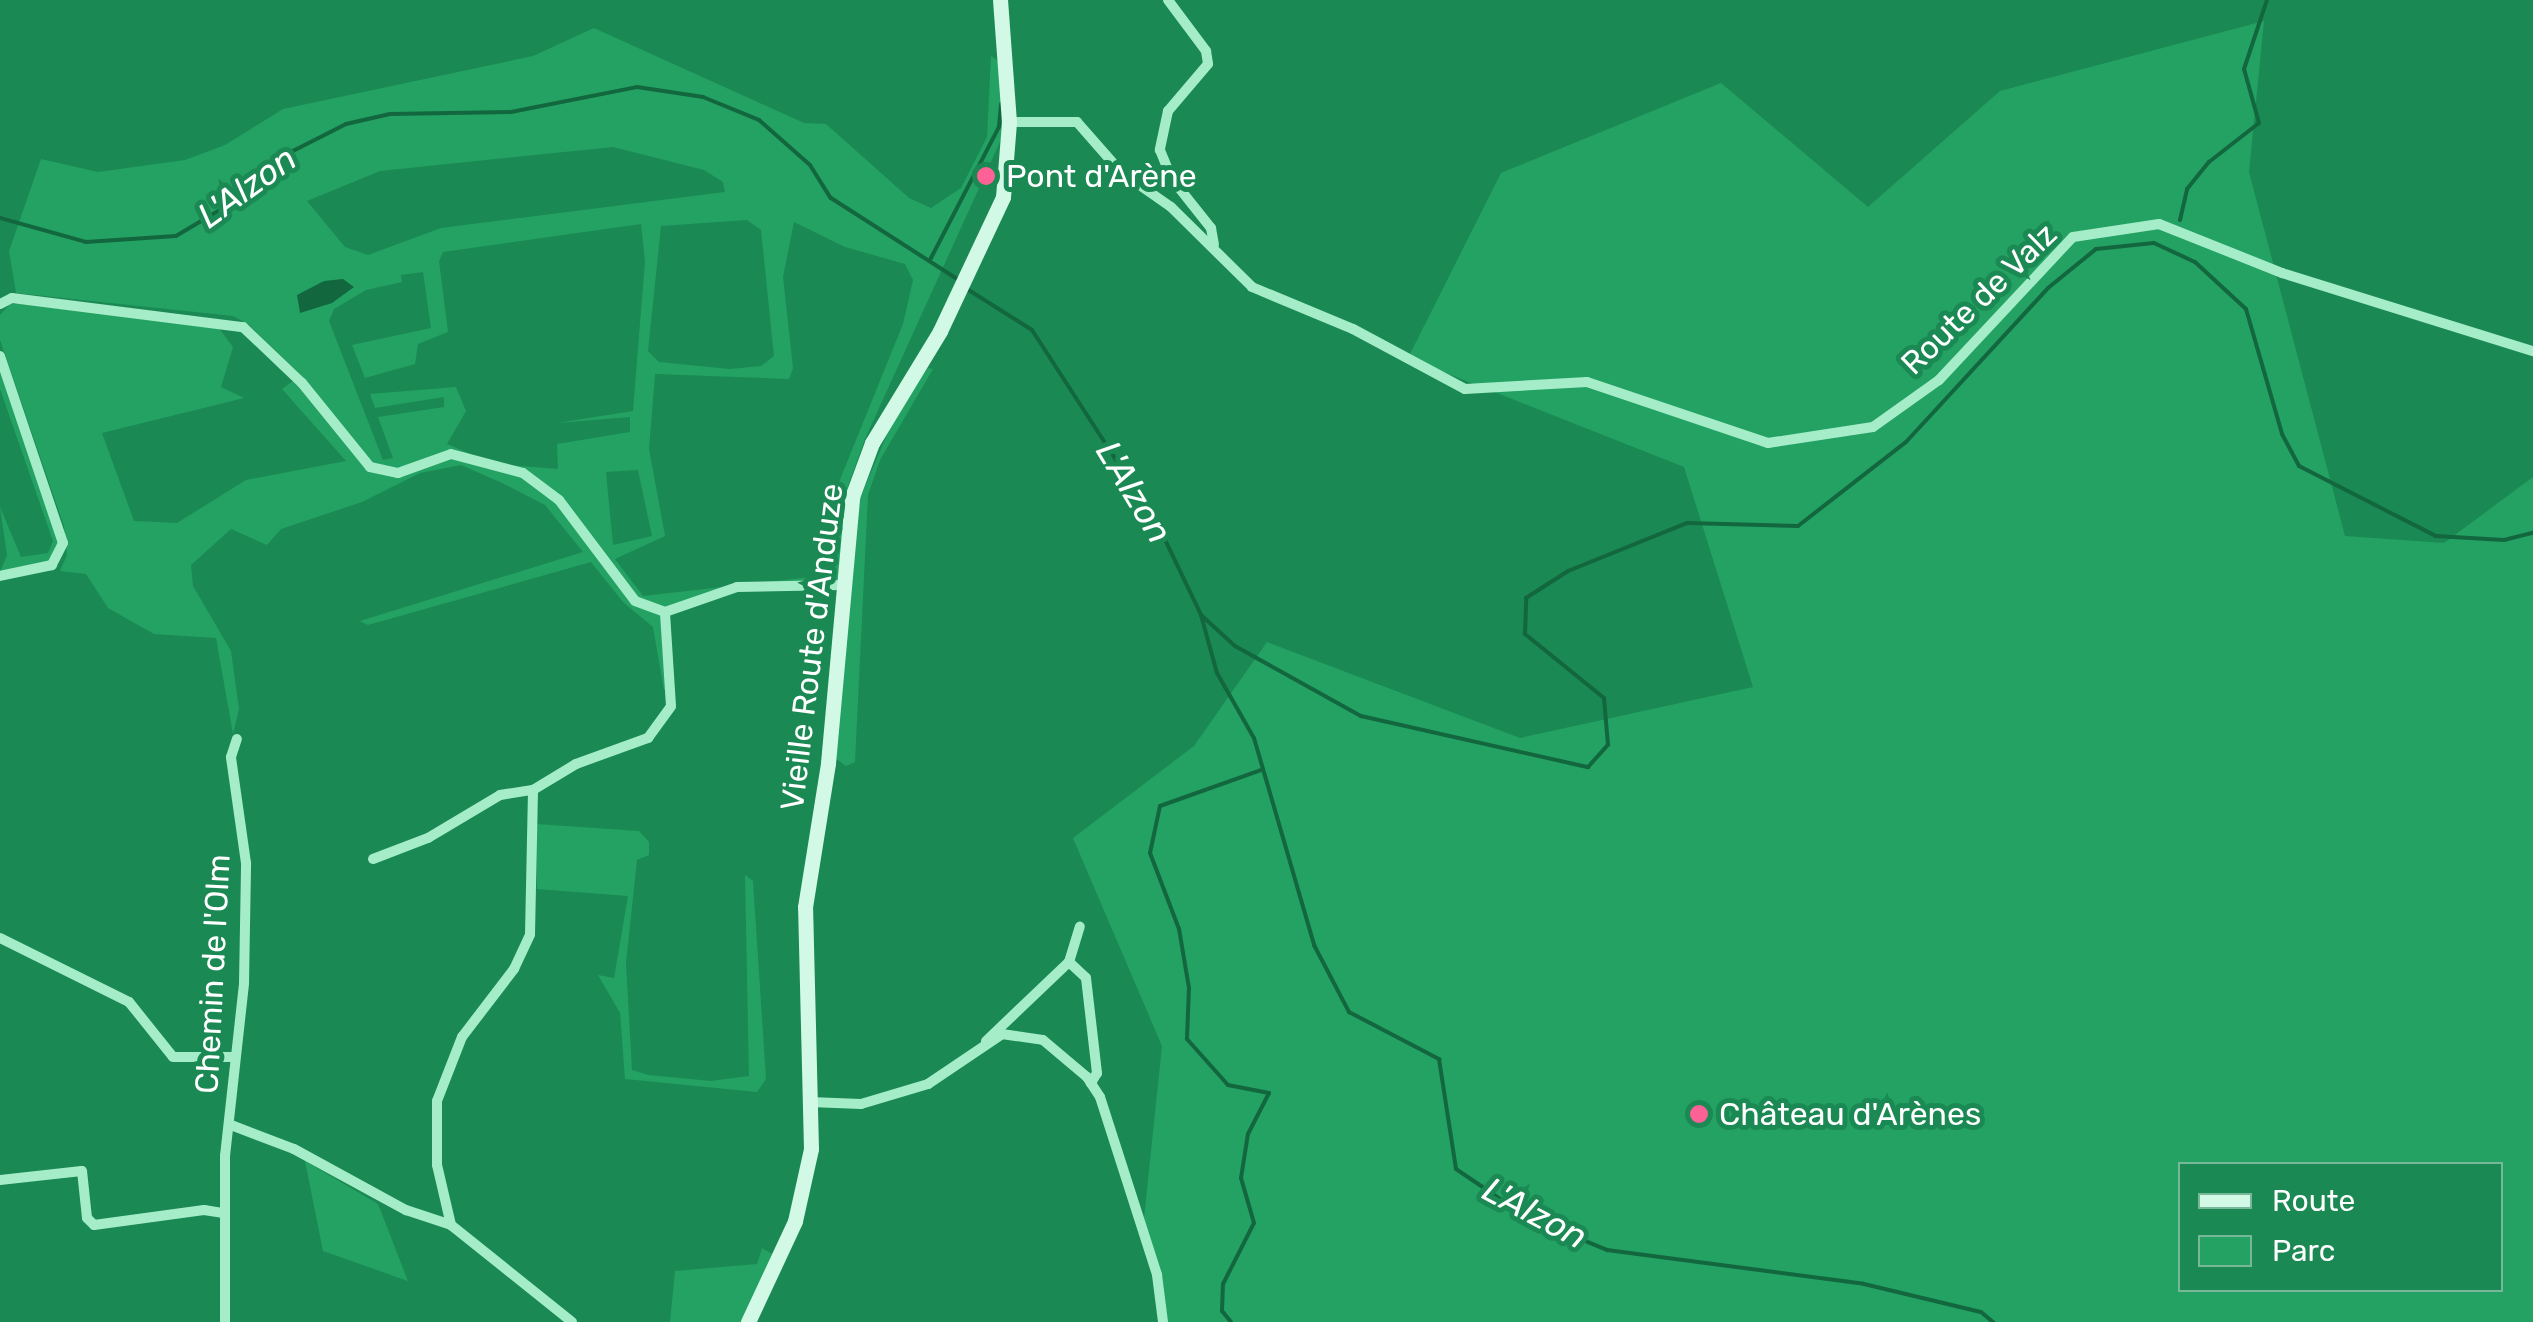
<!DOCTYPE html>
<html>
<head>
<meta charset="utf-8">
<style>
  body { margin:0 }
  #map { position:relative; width:2533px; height:1322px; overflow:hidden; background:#1b8953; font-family:Rubik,sans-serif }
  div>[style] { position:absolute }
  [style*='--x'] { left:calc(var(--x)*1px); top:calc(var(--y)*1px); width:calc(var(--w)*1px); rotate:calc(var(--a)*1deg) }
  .green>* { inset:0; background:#24a263 }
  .water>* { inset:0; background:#12673e }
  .stream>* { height:4px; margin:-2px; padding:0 2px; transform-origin:2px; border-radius:2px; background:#12673e }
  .street>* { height:10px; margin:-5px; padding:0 5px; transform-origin:5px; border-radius:5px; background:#a4edc8 }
  .secondary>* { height:15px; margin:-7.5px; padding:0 7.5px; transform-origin:7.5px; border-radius:7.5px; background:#d1f9e6 }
  .dots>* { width:28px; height:28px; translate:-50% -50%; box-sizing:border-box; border:5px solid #1b8953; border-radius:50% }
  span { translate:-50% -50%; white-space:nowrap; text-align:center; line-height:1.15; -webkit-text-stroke:10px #1b8953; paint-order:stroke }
  .poi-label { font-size:32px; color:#fff }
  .left { translate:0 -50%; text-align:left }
  .street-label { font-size:32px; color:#fff }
  .water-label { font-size:35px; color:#fff; font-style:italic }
  .legend { position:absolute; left:2178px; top:1162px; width:325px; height:130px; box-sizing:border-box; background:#1b8953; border:2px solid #76b898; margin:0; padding:12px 18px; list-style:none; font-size:30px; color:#fff }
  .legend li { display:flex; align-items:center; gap:20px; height:50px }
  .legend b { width:50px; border:2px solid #76b898 }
</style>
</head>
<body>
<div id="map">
  <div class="green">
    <i style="clip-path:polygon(evenodd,2264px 21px,2249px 172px,2345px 536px,2444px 543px,2533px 477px,2533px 1322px,1164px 1322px,1144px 1218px,1162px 1046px,1073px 838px,1194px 746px,1267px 642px,1520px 738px,1753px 687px,1684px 467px,1408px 358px,1501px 173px,1721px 83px,1868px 207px,2000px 91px,2264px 21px,2180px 1164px,2500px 1164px,2500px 1290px,2180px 1290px,2180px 1164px)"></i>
    <i style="clip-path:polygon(evenodd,594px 28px,804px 123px,826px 124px,909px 198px,931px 208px,961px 188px,987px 137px,991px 56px,1000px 62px,1004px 133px,865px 439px,848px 486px,837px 585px,737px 587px,665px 612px,672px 688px,664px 690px,653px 627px,623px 602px,591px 562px,368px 625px,360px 621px,583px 552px,545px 505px,502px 483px,461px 465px,420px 473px,362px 502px,281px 529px,267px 545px,231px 529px,191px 565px,193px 586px,231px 651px,239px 709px,233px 734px,216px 638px,154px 634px,108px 608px,86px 574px,60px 571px,67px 555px,64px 526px,0 340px,0 315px,10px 304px,20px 304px,218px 327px,233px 347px,221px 387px,244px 398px,102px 433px,134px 521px,177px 523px,246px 480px,346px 461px,282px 389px,301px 375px,248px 324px,233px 316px,16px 293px,9px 251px,41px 159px,98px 172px,185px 160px,225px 145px,283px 109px,533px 56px,594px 28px,613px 147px,704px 170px,723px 182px,725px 192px,441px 228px,368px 255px,345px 247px,307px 201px,380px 171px,613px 147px,594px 28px,747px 220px,761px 230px,774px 356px,761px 366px,730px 369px,659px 362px,648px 351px,661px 226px,747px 220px,594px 28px,794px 222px,845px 247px,905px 264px,913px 280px,903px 324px,839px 482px,829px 575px,643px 596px,615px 559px,665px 536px,649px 449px,655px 374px,789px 379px,793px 368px,783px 277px,794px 222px,594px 28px,641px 224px,645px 261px,633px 411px,557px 423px,630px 417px,630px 432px,557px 444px,558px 469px,494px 464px,447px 444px,466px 411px,456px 387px,370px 394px,375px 408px,444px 397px,444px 407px,378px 417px,393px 458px,383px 460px,329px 321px,334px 309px,366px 290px,402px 282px,401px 275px,423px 272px,431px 328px,352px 345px,365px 378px,415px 364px,418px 344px,448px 332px,439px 261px,443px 252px,641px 224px,594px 28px,638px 470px,652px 536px,613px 545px,606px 472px,638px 470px)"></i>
    <i style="clip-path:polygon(0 366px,59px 546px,48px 561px,0 572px,7px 555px,0 507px,21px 557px,48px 553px,53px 541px,0 389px)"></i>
    <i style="clip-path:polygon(928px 368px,933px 369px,880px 460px,868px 495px,855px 762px,846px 766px,835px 758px,858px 503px,897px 411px)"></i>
    <i style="clip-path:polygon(536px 824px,639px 831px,649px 842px,649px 855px,637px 860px,626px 963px,632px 1070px,648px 1075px,711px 1081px,749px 1076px,745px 875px,753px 881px,766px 1079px,757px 1092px,625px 1079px,620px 1013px,598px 975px,614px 978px,628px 896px,537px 889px)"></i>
    <i style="clip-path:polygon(305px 1161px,378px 1204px,408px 1281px,323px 1251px)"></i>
    <i style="clip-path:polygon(762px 1248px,772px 1254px,742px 1322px,670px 1322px,675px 1271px,757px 1264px)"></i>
  </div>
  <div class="water">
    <i style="clip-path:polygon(324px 281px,343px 279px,354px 287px,332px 303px,300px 313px,297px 295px)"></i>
  </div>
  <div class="stream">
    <i style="--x:0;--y:218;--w:89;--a:15.6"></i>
    <i style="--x:86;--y:242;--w:90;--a:-3.8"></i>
    <i style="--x:176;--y:236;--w:86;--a:-30.7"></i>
    <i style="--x:250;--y:192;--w:47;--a:-48.5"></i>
    <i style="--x:281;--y:157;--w:73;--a:-26.9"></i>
    <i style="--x:346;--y:124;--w:45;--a:-12.8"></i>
    <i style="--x:390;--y:114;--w:121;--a:-0.9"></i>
    <i style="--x:511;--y:112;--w:128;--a:-11.2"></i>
    <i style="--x:637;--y:87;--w:67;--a:8.6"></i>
    <i style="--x:703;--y:97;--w:61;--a:22.3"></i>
    <i style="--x:759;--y:120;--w:68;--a:41.4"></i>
    <i style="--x:810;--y:165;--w:39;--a:58"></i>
    <i style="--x:831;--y:198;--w:150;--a:32.7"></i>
    <i style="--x:2180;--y:220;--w:32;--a:-77"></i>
    <i style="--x:2187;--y:189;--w:35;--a:-51"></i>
    <i style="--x:2209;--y:162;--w:63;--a:-38"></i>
    <i style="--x:2259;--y:123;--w:56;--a:-105.5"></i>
    <i style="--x:2244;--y:69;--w:73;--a:-71.6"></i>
    <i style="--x:931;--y:258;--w:148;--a:-62.6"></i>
    <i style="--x:999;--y:127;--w:23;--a:-85"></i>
    <i style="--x:967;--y:289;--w:77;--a:32.2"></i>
    <i style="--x:1032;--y:330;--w:230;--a:57.1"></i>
    <i style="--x:1157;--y:523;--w:102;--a:64.4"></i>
    <i style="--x:1201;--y:615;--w:60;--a:74.6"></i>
    <i style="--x:1217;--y:673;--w:75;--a:60.4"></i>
    <i style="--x:1254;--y:738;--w:216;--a:73.8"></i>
    <i style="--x:1314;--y:945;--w:76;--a:62.4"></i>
    <i style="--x:1349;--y:1012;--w:102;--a:27.6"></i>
    <i style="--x:1439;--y:1059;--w:111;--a:81.2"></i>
    <i style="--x:1456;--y:1169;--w:86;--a:34.1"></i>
    <i style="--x:1527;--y:1217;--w:87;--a:22.4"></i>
    <i style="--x:1607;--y:1250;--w:259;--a:7.5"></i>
    <i style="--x:1864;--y:1284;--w:120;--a:13.5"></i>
    <i style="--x:1981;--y:1312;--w:16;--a:40"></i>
    <i style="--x:1201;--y:615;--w:46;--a:42.4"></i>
    <i style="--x:1235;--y:646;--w:144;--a:29.1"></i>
    <i style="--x:1361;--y:716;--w:233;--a:12.7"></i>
    <i style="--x:1588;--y:767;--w:30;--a:-48"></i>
    <i style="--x:1608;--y:745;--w:47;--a:-94.9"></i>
    <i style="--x:1604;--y:698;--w:102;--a:-141"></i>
    <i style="--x:1525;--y:634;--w:36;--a:-88"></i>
    <i style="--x:1526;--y:598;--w:50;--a:-32.7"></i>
    <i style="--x:1568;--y:571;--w:128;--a:-22"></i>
    <i style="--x:1687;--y:523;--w:111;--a:1.5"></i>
    <i style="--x:1798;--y:526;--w:137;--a:-37.9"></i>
    <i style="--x:1906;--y:442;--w:209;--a:-47.3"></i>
    <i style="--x:2048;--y:288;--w:62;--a:-39.1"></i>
    <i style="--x:2096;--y:249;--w:58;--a:-5.9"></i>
    <i style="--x:2154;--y:243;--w:45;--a:24.9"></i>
    <i style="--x:2195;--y:262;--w:69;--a:42.7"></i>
    <i style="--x:2246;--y:309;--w:130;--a:73.9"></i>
    <i style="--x:2282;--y:434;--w:36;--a:62"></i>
    <i style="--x:2299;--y:466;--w:154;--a:27.1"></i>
    <i style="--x:2436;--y:536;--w:68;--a:3.4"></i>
    <i style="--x:2504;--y:540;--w:30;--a:-14"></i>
    <i style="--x:1231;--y:1322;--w:14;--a:-129"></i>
    <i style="--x:1222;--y:1311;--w:27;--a:-88"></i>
    <i style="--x:1223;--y:1284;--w:68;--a:-63.1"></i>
    <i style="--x:1254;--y:1223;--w:47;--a:-106.1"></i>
    <i style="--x:1241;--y:1178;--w:45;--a:-81"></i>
    <i style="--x:1248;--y:1134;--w:46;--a:-62.9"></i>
    <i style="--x:1269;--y:1093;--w:42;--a:-169"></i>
    <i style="--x:1228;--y:1085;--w:62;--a:-131.7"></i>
    <i style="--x:1187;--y:1039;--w:51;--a:-87.8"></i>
    <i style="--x:1189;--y:988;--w:60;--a:-99.6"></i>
    <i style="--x:1179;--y:929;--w:81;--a:-110.9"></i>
    <i style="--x:1150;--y:853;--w:48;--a:-78"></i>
    <i style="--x:1160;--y:806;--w:107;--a:-19.6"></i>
  </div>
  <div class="street">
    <i style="--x:1168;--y:0;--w:64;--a:53.3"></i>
    <i style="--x:1206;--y:51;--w:13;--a:81"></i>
    <i style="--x:1208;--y:64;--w:62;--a:130.4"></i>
    <i style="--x:1168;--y:111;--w:40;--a:102"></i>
    <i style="--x:1160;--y:150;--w:31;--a:68"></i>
    <i style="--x:1172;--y:179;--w:63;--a:51.5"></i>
    <i style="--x:1211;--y:228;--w:17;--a:80"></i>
    <i style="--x:1009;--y:122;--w:68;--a:0"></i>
    <i style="--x:1077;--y:122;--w:67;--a:48.7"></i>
    <i style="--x:1121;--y:172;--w:61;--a:35"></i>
    <i style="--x:1171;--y:207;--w:114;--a:44.6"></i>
    <i style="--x:1252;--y:287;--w:109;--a:22.6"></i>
    <i style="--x:1353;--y:329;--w:127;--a:28.2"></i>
    <i style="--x:1465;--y:389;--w:122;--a:-3.3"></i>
    <i style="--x:1587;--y:382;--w:191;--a:18.6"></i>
    <i style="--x:1768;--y:443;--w:106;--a:-8.7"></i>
    <i style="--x:1873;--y:427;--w:81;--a:-35.5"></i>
    <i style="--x:1939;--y:380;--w:196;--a:-46.9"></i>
    <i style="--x:2073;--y:237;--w:87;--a:-8.6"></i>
    <i style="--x:2159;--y:224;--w:132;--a:21.7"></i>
    <i style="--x:2282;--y:273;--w:263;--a:17.3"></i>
    <i style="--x:0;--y:304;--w:13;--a:-27"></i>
    <i style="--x:12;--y:298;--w:233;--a:7.2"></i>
    <i style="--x:243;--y:327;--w:81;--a:43.5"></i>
    <i style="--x:302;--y:383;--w:108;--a:51"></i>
    <i style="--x:370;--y:467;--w:29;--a:12"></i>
    <i style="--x:398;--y:473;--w:56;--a:-19.7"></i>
    <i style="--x:451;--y:454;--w:74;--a:14.8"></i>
    <i style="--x:523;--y:473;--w:45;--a:36.9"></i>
    <i style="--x:559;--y:500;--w:126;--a:53"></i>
    <i style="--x:635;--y:601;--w:32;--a:20"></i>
    <i style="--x:0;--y:356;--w:197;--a:71.4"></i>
    <i style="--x:63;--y:543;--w:25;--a:117"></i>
    <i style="--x:52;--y:565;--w:53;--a:168.1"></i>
    <i style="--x:373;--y:859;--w:59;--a:-20.9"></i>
    <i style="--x:428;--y:838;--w:84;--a:-30.8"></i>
    <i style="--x:500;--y:795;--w:33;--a:-9"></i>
    <i style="--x:533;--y:790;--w:50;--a:-31.2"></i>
    <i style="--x:576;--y:764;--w:77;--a:-19.9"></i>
    <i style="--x:648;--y:738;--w:39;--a:-54"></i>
    <i style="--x:671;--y:706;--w:94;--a:-93.7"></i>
    <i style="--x:665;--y:612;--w:76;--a:-19.1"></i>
    <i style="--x:737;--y:587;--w:105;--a:-1.1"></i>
    <i style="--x:0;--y:938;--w:144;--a:26.4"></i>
    <i style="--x:129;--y:1002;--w:70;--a:51.3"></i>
    <i style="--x:173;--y:1057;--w:61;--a:0"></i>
    <i style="--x:1069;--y:962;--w:23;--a:43"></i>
    <i style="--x:1086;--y:978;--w:96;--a:83.4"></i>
    <i style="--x:1097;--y:1073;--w:12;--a:121"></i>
    <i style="--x:986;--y:1041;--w:115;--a:-43.6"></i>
    <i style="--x:1069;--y:962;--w:37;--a:-73"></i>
    <i style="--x:810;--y:1102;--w:51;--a:2.2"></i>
    <i style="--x:861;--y:1104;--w:70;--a:-16.6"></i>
    <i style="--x:928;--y:1084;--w:89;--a:-34"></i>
    <i style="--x:1002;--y:1034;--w:41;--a:8.3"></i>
    <i style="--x:1043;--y:1040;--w:57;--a:40.1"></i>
    <i style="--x:1087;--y:1077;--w:24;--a:57"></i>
    <i style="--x:1100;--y:1097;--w:187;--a:72.2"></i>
    <i style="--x:1157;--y:1275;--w:47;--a:82.7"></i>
    <i style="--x:231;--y:1125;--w:67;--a:20.9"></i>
    <i style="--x:294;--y:1149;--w:128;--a:28.6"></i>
    <i style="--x:406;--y:1210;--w:47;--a:18.4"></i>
    <i style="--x:451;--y:1225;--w:155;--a:38.7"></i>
    <i style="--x:0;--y:1180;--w:82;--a:-6.3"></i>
    <i style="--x:82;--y:1171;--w:47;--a:83.9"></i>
    <i style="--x:87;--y:1218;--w:10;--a:45"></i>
    <i style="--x:94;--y:1225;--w:111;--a:-7.8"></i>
    <i style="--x:204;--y:1210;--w:20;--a:9"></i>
    <i style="--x:451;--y:1225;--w:62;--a:-103.1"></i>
    <i style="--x:437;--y:1165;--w:64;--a:-90"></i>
    <i style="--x:437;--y:1101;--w:69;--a:-68.7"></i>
    <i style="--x:462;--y:1037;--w:86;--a:-52.6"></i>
    <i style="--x:514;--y:969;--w:38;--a:-65"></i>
    <i style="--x:530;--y:934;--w:144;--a:-88.8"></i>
    <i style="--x:225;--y:1322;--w:166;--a:-90"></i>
    <i style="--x:225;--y:1156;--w:174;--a:-83.7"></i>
    <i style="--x:244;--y:983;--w:120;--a:-89"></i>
    <i style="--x:246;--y:863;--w:107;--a:-98.1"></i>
    <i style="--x:231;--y:757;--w:19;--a:-72"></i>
  </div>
  <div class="secondary">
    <i style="--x:748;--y:1322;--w:111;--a:-65"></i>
    <i style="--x:795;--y:1221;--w:74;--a:-77.5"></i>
    <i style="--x:811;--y:1149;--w:242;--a:-91.4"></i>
    <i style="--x:805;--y:907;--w:146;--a:-80.9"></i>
    <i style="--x:828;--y:763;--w:267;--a:-84.8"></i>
    <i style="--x:852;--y:497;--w:58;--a:-69.7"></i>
    <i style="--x:872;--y:443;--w:131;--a:-58.7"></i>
    <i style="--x:940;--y:331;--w:148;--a:-64.8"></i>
    <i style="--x:1003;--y:197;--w:75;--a:-85.4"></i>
    <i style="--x:1009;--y:122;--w:122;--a:-94.2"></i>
  </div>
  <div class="dots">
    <i style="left:986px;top:176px;background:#fe6196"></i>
    <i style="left:1699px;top:1114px;background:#fe6196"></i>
  </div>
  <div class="poi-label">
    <span class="left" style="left:1006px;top:176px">Pont d'Arène</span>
    <span class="left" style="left:1719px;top:1114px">Château d'Arènes</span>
  </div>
  <div class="street-label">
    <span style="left:1979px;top:299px;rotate:-44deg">Route de Valz</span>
    <span style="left:812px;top:647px;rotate:-83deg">Vieille Route d'Anduze</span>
    <span style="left:213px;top:974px;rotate:-87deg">Chemin de l'Olm</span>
  </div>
  <div class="water-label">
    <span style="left:247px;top:187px;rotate:-36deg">L'Alzon</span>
    <span style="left:1134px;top:492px;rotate:59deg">L'Alzon</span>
    <span style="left:1535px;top:1213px;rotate:28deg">L'Alzon</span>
  </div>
  <ul class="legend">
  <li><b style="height:12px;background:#d1f9e6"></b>Route</li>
  <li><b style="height:28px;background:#24a263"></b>Parc</li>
  </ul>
</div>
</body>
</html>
